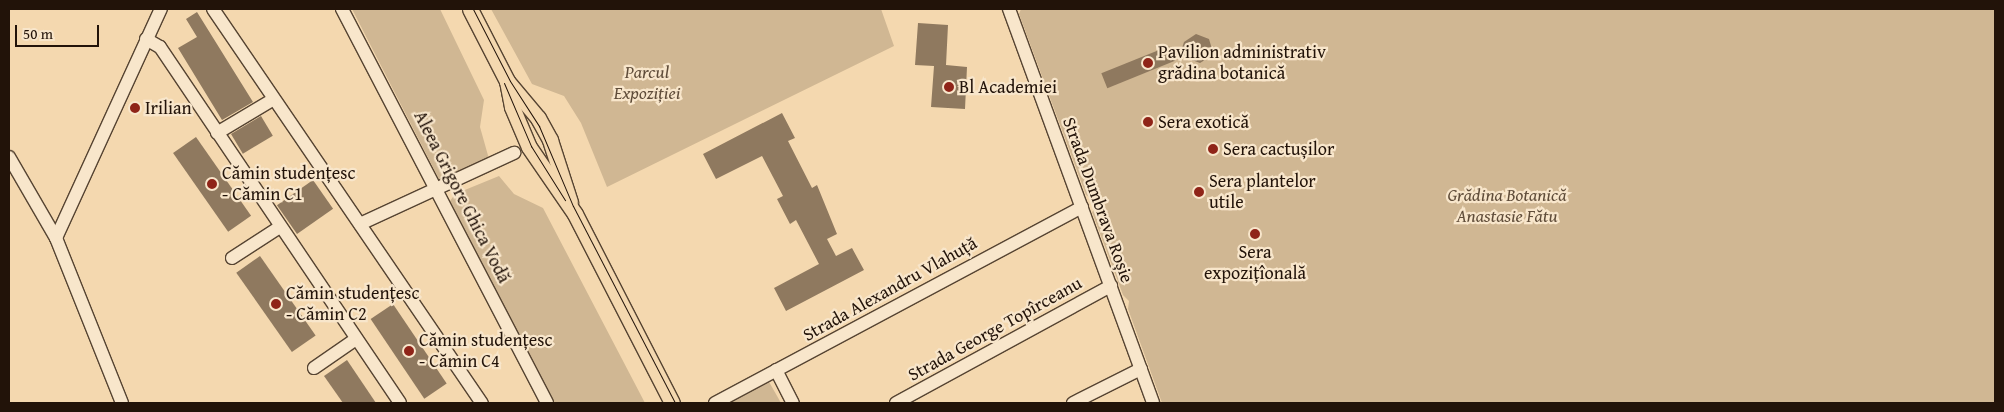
<!DOCTYPE html>
<html>
<head>
<meta charset="utf-8">
<style>
  body { margin:0 }
  #map { position:relative; width:2004px; height:412px; overflow:hidden; background:#f4d8af; font-family:"Gentium Book Plus",serif }
  div>[style] { position:absolute }
  [style*='--x'] { left:calc(var(--x)*1px); top:calc(var(--y)*1px); width:calc(var(--w)*1px); rotate:calc(var(--a)*1deg) }
  .green>* { inset:0; background:#d0b793 }
  .building>* { inset:0; background:#8f795f; transform-origin:0 0 }
  .roads { filter:drop-shadow(1px 0 #564432) drop-shadow(-1px 0 #564432) drop-shadow(0 1px #564432) drop-shadow(0 -1px #564432) }
  .minor>* { height:12px; margin:-6px; padding:0 6px; transform-origin:6px; border-radius:6px; background:#f8e6cb }
  .major>* { height:15px; margin:-7.5px; padding:0 7.5px; transform-origin:7.5px; border-radius:7.5px; background:#f4d8af }
  .tram>* { height:1px; margin:-0.5px; padding:0 0.5px; transform-origin:0.5px; border-radius:0.5px; background:#221309 }
  .dots>* { width:14px; height:14px; translate:-50% -50%; box-sizing:border-box; border:2px solid #f8e6cb; border-radius:50% }
  span { translate:-50% -50%; white-space:nowrap; text-align:center; line-height:1.15; -webkit-text-stroke:4.5px #f8e6cb; paint-order:stroke }
  .poi-label { font-size:18px; color:#221309 }
  .left { translate:0 -50%; text-align:left }
  .park-label { font-size:18px; color:#5f4c39; font-style:italic }
  .street-label { font-size:18px; color:#221309 }
  .frame { position:absolute; inset:0; border:10px solid #221309; pointer-events:none }
  .scale { position:absolute; left:15px; top:25px; width:84px; height:22px; box-sizing:border-box; border:2px solid #221309; border-top:0; padding-left:6px; font-size:15px; line-height:18px; white-space:nowrap; color:#221309; -webkit-text-stroke:4px #f8e6cb; paint-order:stroke }
</style>
</head>
<body>
<div id="map">
  <div class="green">
    <i style="clip-path:polygon(352px 9px,440px 9px,484px 100px,480px 127px,489px 159px,440px 181px)"></i>
    <i style="clip-path:polygon(491px 9px,881px 9px,894px 46px,607px 187px,581px 123px,564px 96px,532px 84px)"></i>
    <i style="clip-path:polygon(1021px 9px,1995px 9px,1995px 403px,1162px 403px,1128px 309px,1129px 301px,1123px 295px,1092px 212px,1096px 208px,1092px 199px,1086px 195px,1019px 14px)"></i>
    <i style="clip-path:polygon(499px 176px,514px 194px,543px 208px,645px 403px,554px 403px,450px 201px,455px 194px)"></i>
    <i style="clip-path:polygon(768px 380px,781px 403px,728px 403px)"></i>
  </div>
  <div class="building">
    <i style="clip-path:polygon(197px 12px,253px 102px,222px 120px,178px 48px,197px 37px,186px 19px)"></i>
    <i style="clip-path:polygon(918px 23px,948px 25px,946px 65px,967px 67px,965px 109px,931px 107px,934px 66px,915px 65px)"></i>
    <i style="clip-path:polygon(1196px 34px,1209px 39px,1212px 49px,1208px 58px,1200px 63px,1184px 57px,1178px 60px,1184px 42px)"></i>
    <i style="left:1169px;top:46px;width:16px;height:73px;rotate:68deg"></i>
    <i style="clip-path:polygon(782px 113px,795px 138px,788px 141px,812px 188px,817px 185px,837px 234px,827px 239px,836px 256px,852px 248px,864px 270px,786px 311px,774px 288px,819px 264px,796px 220px,790px 224px,777px 199px,783px 196px,762px 156px,716px 179px,703px 154px)"></i>
    <i style="left:261px;top:116px;width:23px;height:35px;rotate:59deg"></i>
    <i style="left:196px;top:137px;width:96px;height:28px;rotate:55deg"></i>
    <i style="left:313px;top:180px;width:35px;height:44px;rotate:55deg"></i>
    <i style="left:260px;top:256px;width:97px;height:29px;rotate:55deg"></i>
    <i style="left:393px;top:304px;width:96px;height:27px;rotate:56deg"></i>
    <i style="clip-path:polygon(347px 360px,376px 403px,343px 403px,324px 376px)"></i>
  </div>
  <div class="roads">
    <div class="minor">
      <i style="--x:213;--y:9;--w:477;--a:55.7"></i>
      <i style="--x:342;--y:9;--w:444;--a:62.5"></i>
      <i style="--x:1009;--y:9;--w:419;--a:69.9"></i>
      <i style="--x:146;--y:39;--w:16;--a:30"></i>
      <i style="--x:160;--y:47;--w:429;--a:56"></i>
      <i style="--x:217;--y:133;--w:66;--a:-30.8"></i>
      <i style="--x:9;--y:157;--w:94;--a:59.9"></i>
      <i style="--x:360;--y:224;--w:170;--a:-24.8"></i>
      <i style="--x:232;--y:258;--w:57;--a:-32.9"></i>
      <i style="--x:314;--y:368;--w:51;--a:-34.6"></i>
      <i style="--x:776;--y:370;--w:37;--a:63"></i>
      <i style="--x:122;--y:403;--w:178;--a:-111.8"></i>
      <i style="--x:56;--y:238;--w:252;--a:-65.4"></i>
      <i style="--x:715;--y:403;--w:416;--a:-28.1"></i>
      <i style="--x:896;--y:403;--w:245;--a:-28.6"></i>
      <i style="--x:1073;--y:403;--w:76;--a:-26.6"></i>
    </div>
    <div class="major">
      <i style="--x:470;--y:9;--w:81;--a:62.8"></i>
      <i style="--x:507;--y:81;--w:26;--a:79"></i>
      <i style="--x:512;--y:107;--w:43;--a:67"></i>
      <i style="--x:529;--y:147;--w:81;--a:55.5"></i>
      <i style="--x:575;--y:214;--w:212;--a:62.8"></i>
      <i style="--x:507;--y:81;--w:48;--a:50"></i>
      <i style="--x:538;--y:118;--w:25;--a:61"></i>
      <i style="--x:550;--y:140;--w:65;--a:72.1"></i>
    </div>
  </div>
  <div class="tram">
    <i style="--x:473;--y:9;--w:81;--a:62.8"></i>
    <i style="--x:510;--y:81;--w:54;--a:57.2"></i>
    <i style="--x:539;--y:126;--w:87;--a:67"></i>
    <i style="--x:573;--y:206;--w:222;--a:62.6"></i>
    <i style="--x:504;--y:83;--w:69;--a:66.8"></i>
    <i style="--x:531;--y:146;--w:64;--a:57.8"></i>
  </div>
  <div class="dots">
    <i style="left:1148px;top:63px;background:#8f2418"></i>
    <i style="left:949px;top:87px;background:#8f2418"></i>
    <i style="left:135px;top:108px;background:#8f2418"></i>
    <i style="left:1148px;top:122px;background:#8f2418"></i>
    <i style="left:1213px;top:149px;background:#8f2418"></i>
    <i style="left:212px;top:184px;background:#8f2418"></i>
    <i style="left:1199px;top:192px;background:#8f2418"></i>
    <i style="left:1255px;top:234px;background:#8f2418"></i>
    <i style="left:276px;top:304px;background:#8f2418"></i>
    <i style="left:409px;top:351px;background:#8f2418"></i>
  </div>
  <div class="poi-label">
    <span class="left" style="left:1158px;top:63px">Pavilion administrativ<br>grădina botanică</span>
    <span class="left" style="left:959px;top:87px">Bl Academiei</span>
    <span class="left" style="left:145px;top:108px">Irilian</span>
    <span class="left" style="left:1158px;top:122px">Sera exotică</span>
    <span class="left" style="left:1223px;top:149px">Sera cactușilor</span>
    <span class="left" style="left:222px;top:184px">Cămin studențesc<br>- Cămin C1</span>
    <span class="left" style="left:1209px;top:192px">Sera plantelor<br>utile</span>
    <span style="left:1255px;top:263px">Sera<br>expozițîonală</span>
    <span class="left" style="left:286px;top:304px">Cămin studențesc<br>- Cămin C2</span>
    <span class="left" style="left:419px;top:351px">Cămin studențesc<br>- Cămin C4</span>
  </div>
  <div class="park-label">
    <span style="left:647px;top:83px">Parcul<br>Expoziției</span>
    <span style="left:1507px;top:206px">Grădina Botanică<br>Anastasie Fătu</span>
  </div>
  <div class="street-label">
    <span style="left:462px;top:197px;rotate:63deg">Aleea Grigore Ghica Vodă</span>
    <span style="left:1098px;top:200px;rotate:70deg">Strada Dumbrava Roșie</span>
    <span style="left:890px;top:289px;rotate:-29deg">Strada Alexandru Vlahuță</span>
    <span style="left:995px;top:329px;rotate:-29deg">Strada George Topîrceanu</span>
  </div>
  <div class="frame"></div>
  <div class="scale">50 m</div>
</div>
</body>
</html>
